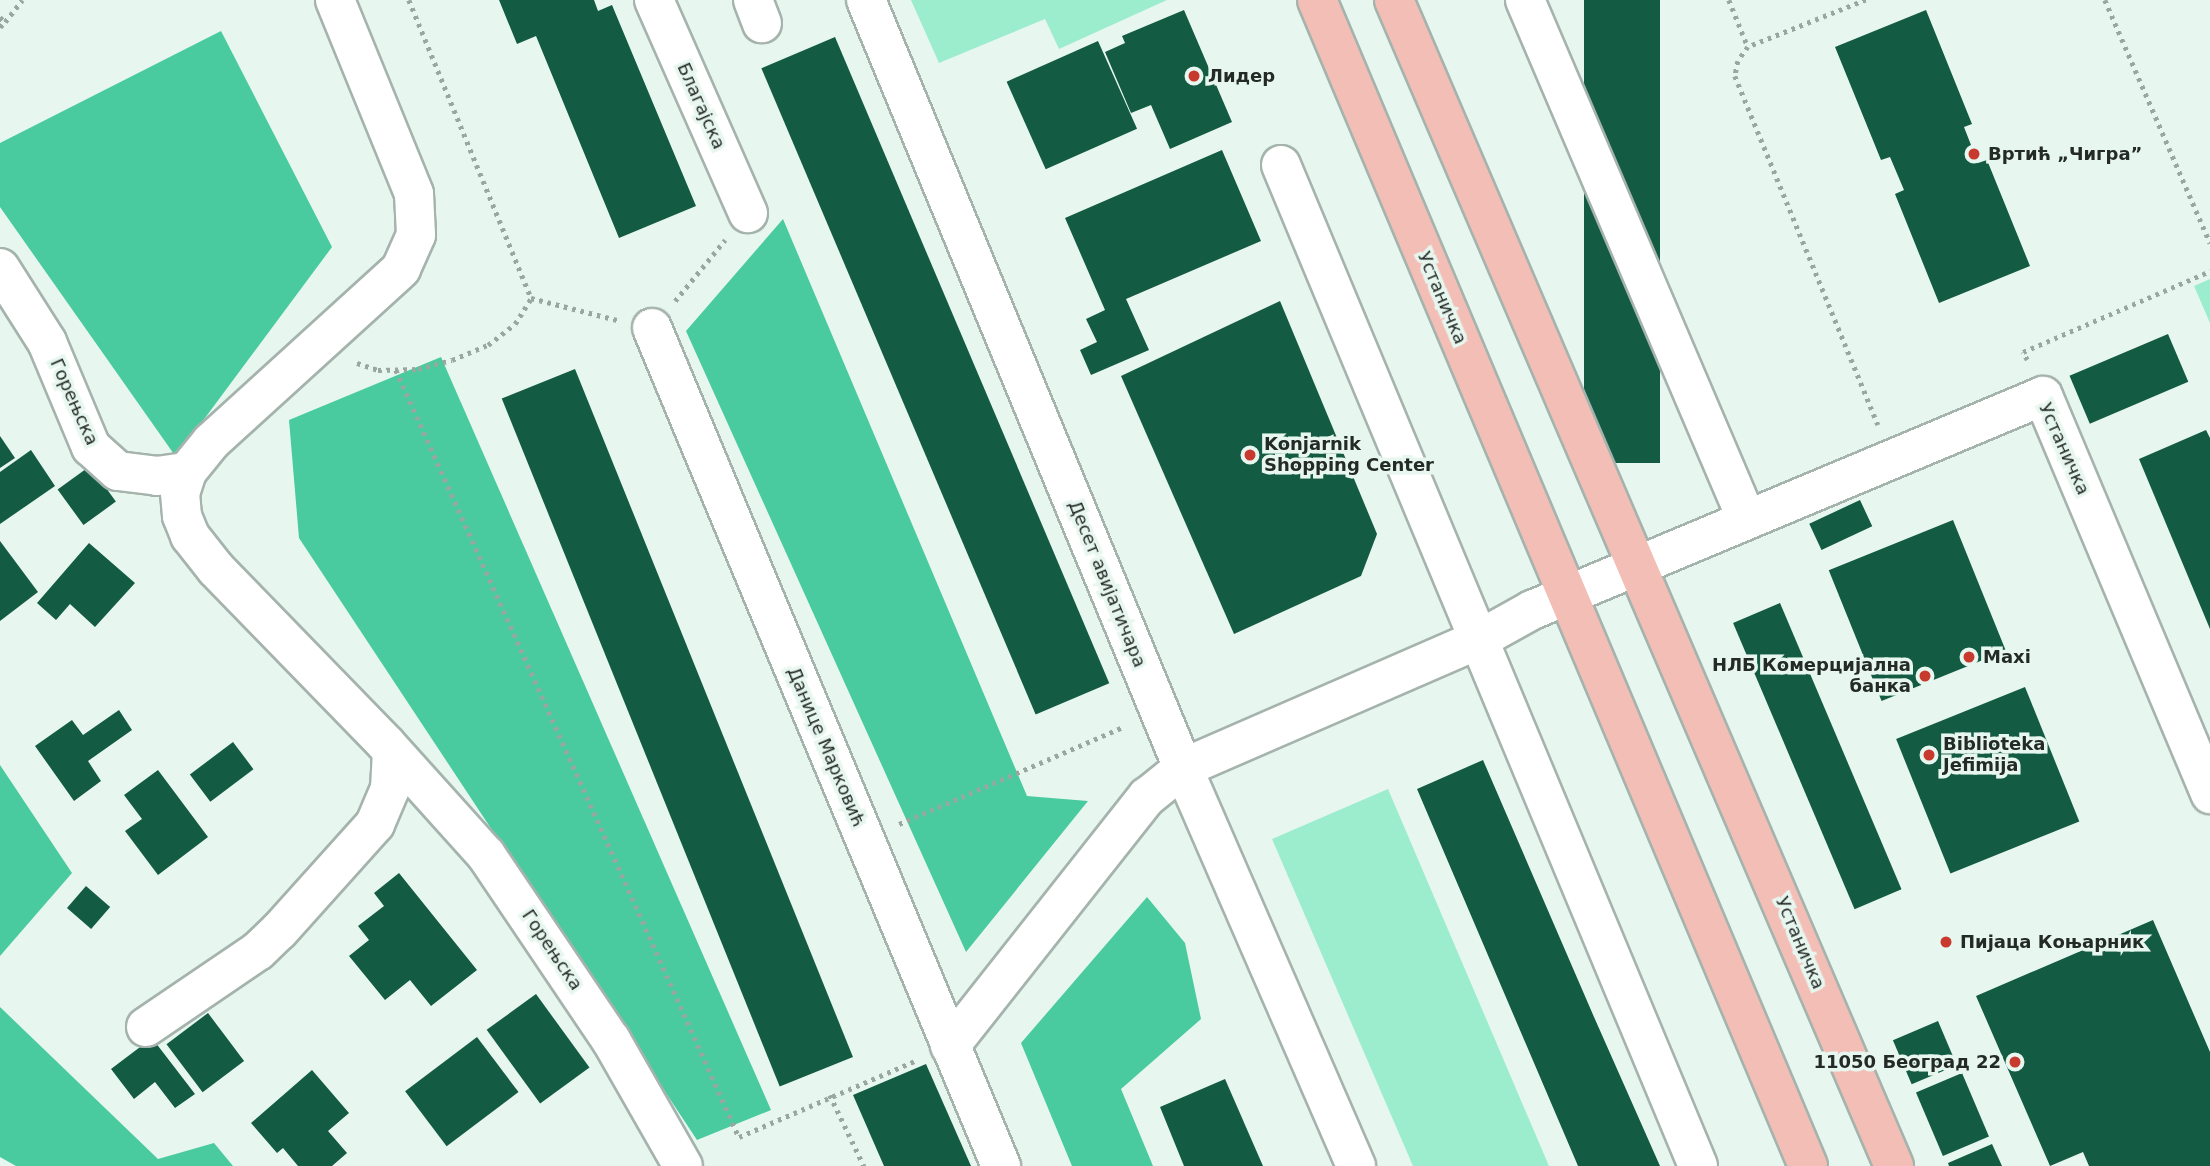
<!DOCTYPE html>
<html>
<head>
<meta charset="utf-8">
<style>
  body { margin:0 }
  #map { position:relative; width:2210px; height:1166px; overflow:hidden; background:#e7f7f0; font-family:"DejaVu Sans",sans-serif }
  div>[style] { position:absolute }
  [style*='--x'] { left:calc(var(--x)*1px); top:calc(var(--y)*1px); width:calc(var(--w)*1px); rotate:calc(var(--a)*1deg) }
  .green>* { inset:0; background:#9cedcd }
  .forest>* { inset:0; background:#4aca9f }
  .building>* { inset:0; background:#145b44; transform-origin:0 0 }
  .path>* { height:4.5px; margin-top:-2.25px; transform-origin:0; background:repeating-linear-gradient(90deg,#9aa6a0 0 3.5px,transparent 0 8.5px) }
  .roads { filter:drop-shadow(2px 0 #a5b3ad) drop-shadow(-2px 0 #a5b3ad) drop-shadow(0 2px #a5b3ad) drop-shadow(0 -2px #a5b3ad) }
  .minor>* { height:38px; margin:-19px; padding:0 19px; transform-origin:19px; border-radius:19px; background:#fff }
  .major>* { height:38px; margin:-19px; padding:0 19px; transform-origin:19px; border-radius:19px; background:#f2beb6 }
  .dots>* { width:19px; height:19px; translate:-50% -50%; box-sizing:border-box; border:4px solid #e7f7f0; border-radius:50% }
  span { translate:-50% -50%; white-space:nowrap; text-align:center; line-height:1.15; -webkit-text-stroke:7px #e7f7f0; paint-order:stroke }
  .poi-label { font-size:18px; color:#242a27; font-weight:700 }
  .left { translate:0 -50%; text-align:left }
  .right { translate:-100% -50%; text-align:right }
  .street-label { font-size:18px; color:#242a27 }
</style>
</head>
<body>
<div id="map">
  <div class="green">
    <i style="clip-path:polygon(911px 0,1167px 0,1059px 49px,1045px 19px,939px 63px)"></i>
    <i style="clip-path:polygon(2210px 279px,2210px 323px,2194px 286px)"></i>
    <i style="clip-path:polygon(1388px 789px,1549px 1166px,1413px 1166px,1272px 839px)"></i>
  </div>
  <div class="forest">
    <i style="clip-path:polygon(221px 31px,332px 247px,176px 457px,0 207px,0 143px)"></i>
    <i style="clip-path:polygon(783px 219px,1027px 796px,1088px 801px,966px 952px,686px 331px)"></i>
    <i style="clip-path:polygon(441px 357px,771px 1110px,697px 1140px,299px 538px,289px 420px)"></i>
    <i style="clip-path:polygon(0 765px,72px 873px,0 956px)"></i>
    <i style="clip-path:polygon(1147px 897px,1185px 943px,1201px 1019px,1121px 1089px,1153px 1166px,1072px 1166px,1021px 1043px)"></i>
    <i style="clip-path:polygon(0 1007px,158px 1159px,214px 1143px,233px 1166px,16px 1166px,0 1157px)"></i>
  </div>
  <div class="building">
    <i style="clip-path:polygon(499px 0,594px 0,598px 11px,612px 5px,696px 206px,619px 238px,536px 36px,517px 44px)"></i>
    <i style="left:1584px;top:0;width:76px;height:463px"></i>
    <i style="clip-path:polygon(1184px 10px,1232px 122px,1170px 149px,1151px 105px,1131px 113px,1105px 52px,1125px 43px,1122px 36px)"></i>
    <i style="clip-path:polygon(1926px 10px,1972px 124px,1964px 127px,1978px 163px,1987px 160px,2030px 266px,1939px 303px,1895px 194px,1904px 190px,1890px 157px,1881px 160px,1835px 47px)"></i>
    <i style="left:835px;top:37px;width:702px;height:80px;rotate:67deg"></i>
    <i style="left:1098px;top:41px;width:96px;height:100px;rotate:66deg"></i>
    <i style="clip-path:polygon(1222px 150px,1261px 241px,1126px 299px,1149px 350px,1091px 375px,1080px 350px,1097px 342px,1086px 319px,1105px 310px,1065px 218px)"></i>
    <i style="clip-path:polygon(1280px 301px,1377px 534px,1361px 576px,1234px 634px,1121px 376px)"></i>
    <i style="left:2168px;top:334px;width:52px;height:107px;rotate:67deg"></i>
    <i style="left:575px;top:369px;width:742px;height:79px;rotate:68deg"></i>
    <i style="clip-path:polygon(2206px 430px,2210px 438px,2210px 629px,2139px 459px)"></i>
    <i style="clip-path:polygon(0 436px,15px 458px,0 468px)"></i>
    <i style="clip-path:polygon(31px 450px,55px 486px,0 524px,0 472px)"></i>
    <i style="left:90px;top:466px;width:44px;height:40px;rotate:54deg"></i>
    <i style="left:1860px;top:500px;width:29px;height:56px;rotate:65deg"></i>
    <i style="left:1953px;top:520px;width:141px;height:134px;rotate:68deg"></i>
    <i style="clip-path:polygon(0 541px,38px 592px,0 621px)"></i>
    <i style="clip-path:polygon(89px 543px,135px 583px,95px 627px,70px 604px,56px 620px,37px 603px)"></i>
    <i style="left:1780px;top:603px;width:311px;height:51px;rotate:67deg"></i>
    <i style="left:2025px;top:687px;width:145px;height:139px;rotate:68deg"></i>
    <i style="clip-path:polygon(119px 710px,132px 730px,88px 761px,101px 781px,74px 801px,35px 746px,72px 720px,83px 735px)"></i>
    <i style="left:233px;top:742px;width:34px;height:54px;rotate:53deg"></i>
    <i style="clip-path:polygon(1483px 760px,1594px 1017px,1660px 1166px,1578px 1166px,1417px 789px)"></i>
    <i style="clip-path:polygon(158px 770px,208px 837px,158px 875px,125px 831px,142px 819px,124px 795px)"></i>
    <i style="clip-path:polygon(399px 873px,477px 970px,431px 1006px,410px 980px,385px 1000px,349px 956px,369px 940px,358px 926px,384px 906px,374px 893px)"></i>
    <i style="left:86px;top:886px;width:32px;height:29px;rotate:41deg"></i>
    <i style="clip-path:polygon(2153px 920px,2210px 1052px,2210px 1166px,2089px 1166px,2083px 1152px,2050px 1166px,1976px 996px)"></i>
    <i style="left:536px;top:994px;width:91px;height:61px;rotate:54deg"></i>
    <i style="left:208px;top:1013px;width:60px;height:52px;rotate:53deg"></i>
    <i style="left:1938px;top:1021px;width:48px;height:49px;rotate:67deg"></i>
    <i style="left:477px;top:1037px;width:69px;height:90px;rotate:53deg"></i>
    <i style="clip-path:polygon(152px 1038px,195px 1094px,175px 1108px,155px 1082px,134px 1099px,111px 1069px)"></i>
    <i style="clip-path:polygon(926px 1064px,971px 1166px,884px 1166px,853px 1095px)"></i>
    <i style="clip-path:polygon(312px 1070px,349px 1113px,328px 1131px,347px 1153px,332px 1166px,298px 1166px,283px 1148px,277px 1153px,251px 1123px)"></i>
    <i style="left:1962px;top:1073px;width:69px;height:50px;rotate:67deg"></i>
    <i style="clip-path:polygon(1225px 1079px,1263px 1166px,1184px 1166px,1160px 1107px)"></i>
    <i style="clip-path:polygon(1992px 1144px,2002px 1166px,1949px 1166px,1948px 1163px)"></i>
  </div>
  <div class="path">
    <i style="--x:409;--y:0;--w:322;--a:67.7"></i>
    <i style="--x:1729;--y:0;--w:51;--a:68"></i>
    <i style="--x:1866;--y:0;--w:127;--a:158.3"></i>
    <i style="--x:1748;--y:47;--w:17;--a:126"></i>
    <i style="--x:1738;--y:61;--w:15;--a:101"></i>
    <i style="--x:1735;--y:76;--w:377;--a:67.7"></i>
    <i style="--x:2105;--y:0;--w:265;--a:66.6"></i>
    <i style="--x:0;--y:17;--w:7;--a:45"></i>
    <i style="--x:5;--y:22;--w:28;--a:-52"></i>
    <i style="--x:0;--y:27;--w:7;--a:-45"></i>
    <i style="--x:531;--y:298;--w:89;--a:14.3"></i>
    <i style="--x:675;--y:301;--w:79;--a:-50.7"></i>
    <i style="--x:2027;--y:360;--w:9;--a:-117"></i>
    <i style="--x:2023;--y:352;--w:204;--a:-23.4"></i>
    <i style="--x:357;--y:363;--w:22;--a:18"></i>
    <i style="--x:378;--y:370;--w:40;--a:-1.4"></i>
    <i style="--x:418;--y:369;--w:35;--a:-15"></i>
    <i style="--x:452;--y:360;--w:39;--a:-23"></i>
    <i style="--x:488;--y:345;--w:34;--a:-38"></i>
    <i style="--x:515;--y:324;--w:31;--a:-58"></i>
    <i style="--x:396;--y:370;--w:840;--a:65.91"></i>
    <i style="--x:739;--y:1137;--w:194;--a:-23.4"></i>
    <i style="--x:899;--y:824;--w:246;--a:-23.4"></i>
    <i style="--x:830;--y:1095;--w:79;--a:64.4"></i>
  </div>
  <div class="roads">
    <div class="minor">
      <i style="--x:335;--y:0;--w:209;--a:67.8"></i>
      <i style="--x:414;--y:194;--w:41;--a:87.2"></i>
      <i style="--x:416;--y:235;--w:37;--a:114"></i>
      <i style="--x:401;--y:269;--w:257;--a:137.7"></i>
      <i style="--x:211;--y:442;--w:38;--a:129"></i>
      <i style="--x:187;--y:472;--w:22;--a:108"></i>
      <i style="--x:180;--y:493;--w:23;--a:85"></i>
      <i style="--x:182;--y:516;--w:22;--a:68"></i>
      <i style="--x:190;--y:536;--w:42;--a:51.8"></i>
      <i style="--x:216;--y:569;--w:245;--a:45.8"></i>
      <i style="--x:387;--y:745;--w:148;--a:48"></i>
      <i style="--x:486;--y:855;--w:223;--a:56"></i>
      <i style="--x:611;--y:1040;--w:145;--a:60.3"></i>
      <i style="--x:654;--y:0;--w:233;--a:66.2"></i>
      <i style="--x:753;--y:0;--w:25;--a:69"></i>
      <i style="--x:866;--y:0;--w:831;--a:67.57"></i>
      <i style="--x:1183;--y:768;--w:434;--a:66.5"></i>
      <i style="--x:1525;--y:0;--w:565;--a:66.88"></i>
      <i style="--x:1281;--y:165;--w:1084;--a:67.38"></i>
      <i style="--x:0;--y:268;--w:88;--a:57.6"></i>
      <i style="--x:47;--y:342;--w:114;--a:67.3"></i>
      <i style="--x:91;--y:447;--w:36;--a:42"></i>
      <i style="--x:118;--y:471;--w:39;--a:7"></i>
      <i style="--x:157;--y:476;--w:30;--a:-8"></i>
      <i style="--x:652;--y:328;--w:908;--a:67.39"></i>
      <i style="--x:146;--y:1027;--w:135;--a:-34.2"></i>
      <i style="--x:258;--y:951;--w:29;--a:-44"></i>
      <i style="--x:279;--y:931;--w:144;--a:-48.1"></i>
      <i style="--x:375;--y:824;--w:38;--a:-67"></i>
      <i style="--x:390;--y:789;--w:33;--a:-87"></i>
      <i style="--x:950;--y:1046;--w:318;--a:-51.7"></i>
      <i style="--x:1147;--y:797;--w:46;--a:-38.9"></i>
      <i style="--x:1183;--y:768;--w:322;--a:-23.5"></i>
      <i style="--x:1478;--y:640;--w:62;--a:-29.1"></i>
      <i style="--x:1532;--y:610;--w:554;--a:-22.72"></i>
      <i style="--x:2043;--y:396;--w:432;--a:67.2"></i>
    </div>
    <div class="major">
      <i style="--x:1317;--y:0;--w:1265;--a:67.16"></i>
      <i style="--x:1394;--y:0;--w:1269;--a:66.79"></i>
    </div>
  </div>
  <div class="dots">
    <i style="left:1194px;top:76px;background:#c73a2d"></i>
    <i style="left:1974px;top:154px;background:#c73a2d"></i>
    <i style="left:1250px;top:455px;background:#c73a2d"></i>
    <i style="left:1969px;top:657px;background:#c73a2d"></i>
    <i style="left:1925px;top:676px;background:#c73a2d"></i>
    <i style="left:1929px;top:755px;background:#c73a2d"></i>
    <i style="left:1946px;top:942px;background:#c73a2d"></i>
    <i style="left:2015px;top:1062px;background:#c73a2d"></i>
  </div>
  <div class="poi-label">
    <span class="left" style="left:1208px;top:76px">Лидер</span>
    <span class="left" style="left:1988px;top:154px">Вртић „Чигра”</span>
    <span class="left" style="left:1264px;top:455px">Konjarnik<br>Shopping Center</span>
    <span class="left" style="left:1983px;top:657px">Maxi</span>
    <span class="right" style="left:1911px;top:676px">НЛБ Комерцијална<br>банка</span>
    <span class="left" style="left:1943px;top:755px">Biblioteka<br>Jefimija</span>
    <span class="left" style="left:1960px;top:942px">Пијаца Коњарник</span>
    <span class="right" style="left:2001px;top:1062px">11050 Београд 22</span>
  </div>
  <div class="street-label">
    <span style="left:701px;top:106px;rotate:66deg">Благајска</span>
    <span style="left:1442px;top:298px;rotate:67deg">Устаничка</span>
    <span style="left:74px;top:402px;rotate:66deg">Горењска</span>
    <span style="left:2064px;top:449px;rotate:66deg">Устаничка</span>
    <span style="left:1107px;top:584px;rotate:68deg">Десет авијатичара</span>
    <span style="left:826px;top:747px;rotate:67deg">Данице Марковић</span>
    <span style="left:1800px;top:943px;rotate:67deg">Устаничка</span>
    <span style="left:552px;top:950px;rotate:56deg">Горењска</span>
  </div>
</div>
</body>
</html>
